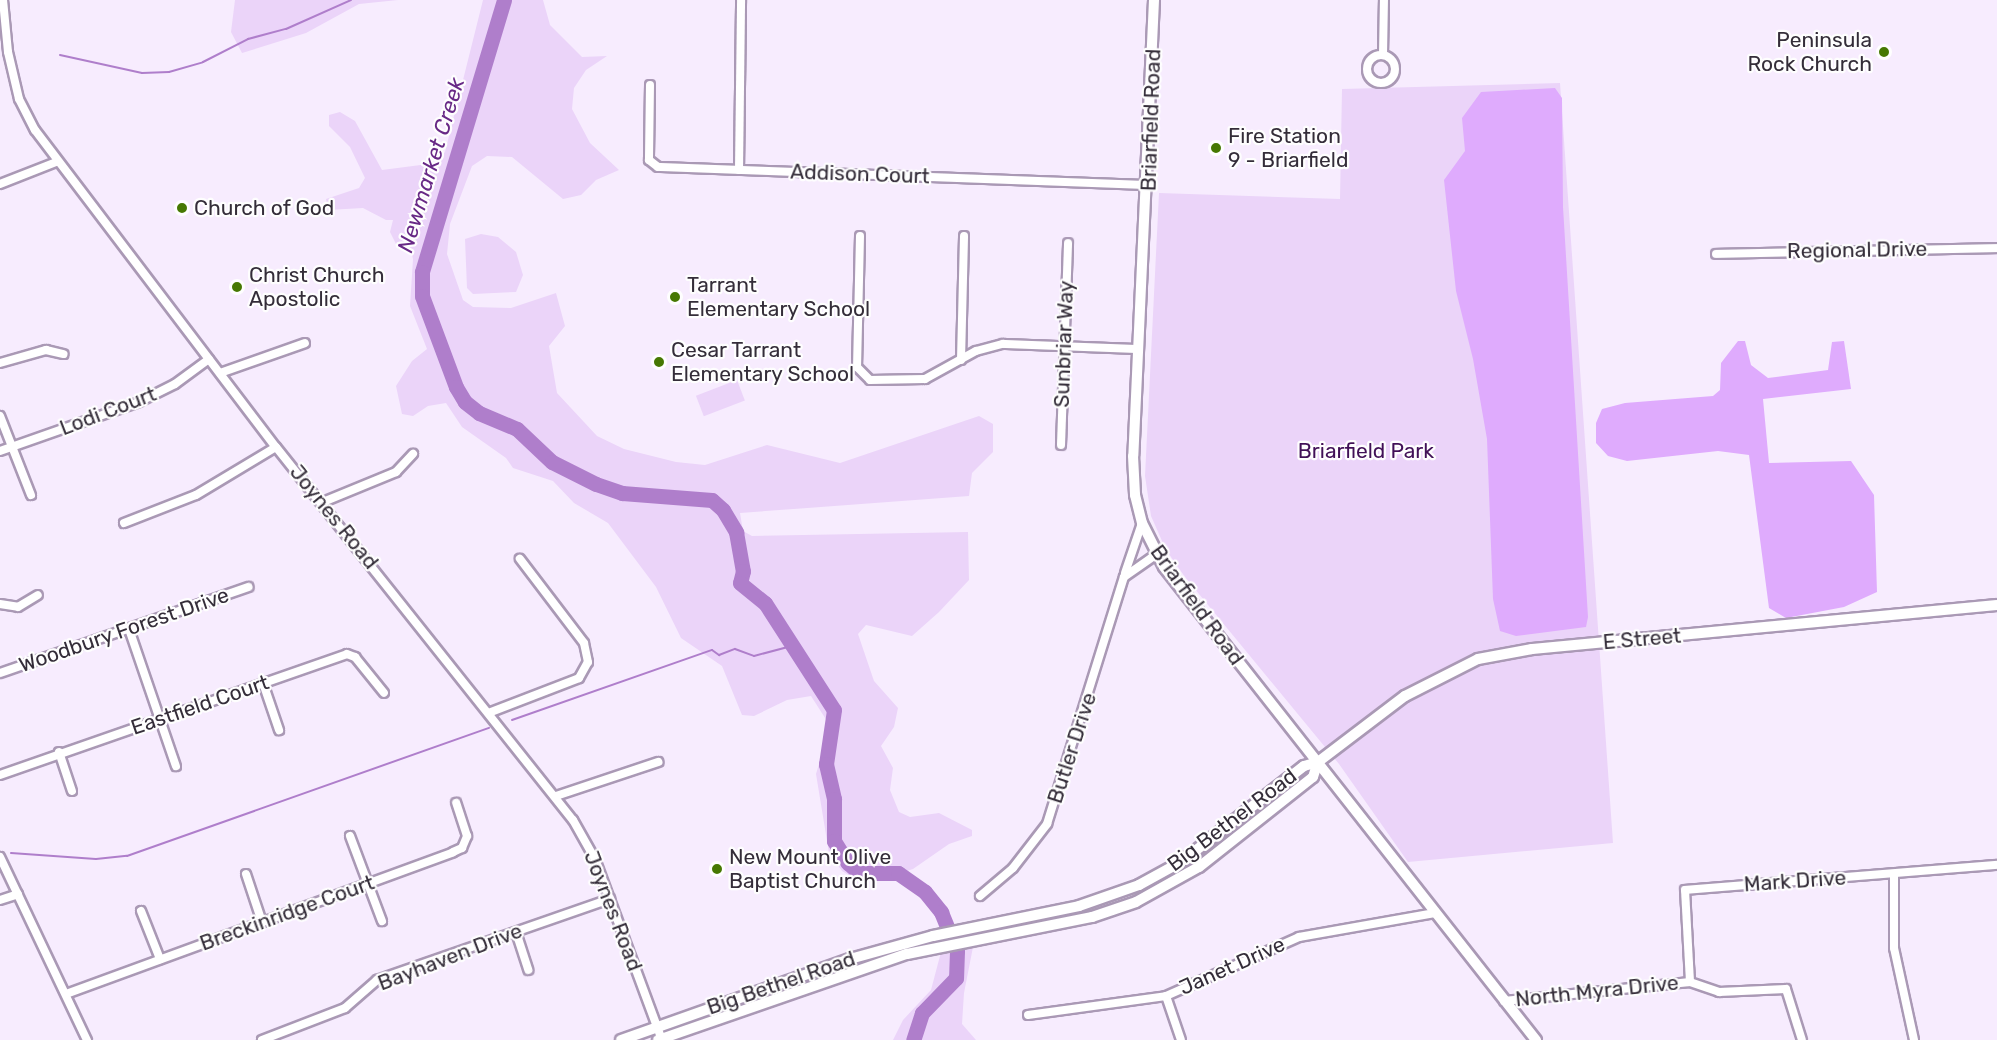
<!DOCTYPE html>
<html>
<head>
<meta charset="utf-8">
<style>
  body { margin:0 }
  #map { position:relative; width:1997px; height:1040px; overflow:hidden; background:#f7ecfe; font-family:Rubik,sans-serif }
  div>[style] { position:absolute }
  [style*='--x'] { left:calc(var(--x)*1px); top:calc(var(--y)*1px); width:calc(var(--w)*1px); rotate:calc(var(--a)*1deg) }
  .green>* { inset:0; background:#ebd4f9; transform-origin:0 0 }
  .forest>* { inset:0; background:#dfabfd }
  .stream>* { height:2px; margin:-1px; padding:0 1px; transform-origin:1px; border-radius:1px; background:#af7ecb }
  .river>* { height:15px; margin:-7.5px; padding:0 7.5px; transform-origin:7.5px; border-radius:7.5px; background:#af7ecb }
  .roads { filter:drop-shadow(2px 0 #aa99b5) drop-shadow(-2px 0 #aa99b5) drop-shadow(0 2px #aa99b5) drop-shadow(0 -2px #aa99b5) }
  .street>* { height:8px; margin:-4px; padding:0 4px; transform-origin:4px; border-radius:4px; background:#fff }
  .street>.ring { margin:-4px; padding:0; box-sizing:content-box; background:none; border:8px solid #fff; border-radius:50% }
  .secondary>* { height:10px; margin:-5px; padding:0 5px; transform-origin:5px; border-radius:5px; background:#fff }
  .dots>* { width:16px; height:16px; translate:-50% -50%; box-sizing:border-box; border:3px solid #fefefe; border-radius:50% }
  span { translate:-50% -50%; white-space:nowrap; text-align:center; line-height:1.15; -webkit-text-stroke:4.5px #fefefe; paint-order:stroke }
  .poi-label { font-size:21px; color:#342d39 }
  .right { translate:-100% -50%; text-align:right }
  .left { translate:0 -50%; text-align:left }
  .street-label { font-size:21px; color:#342d39 }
  .park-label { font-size:21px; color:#411057 }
  .water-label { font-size:22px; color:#682986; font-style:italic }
</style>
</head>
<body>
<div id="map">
  <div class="green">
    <i style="clip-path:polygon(235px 0,398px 0,359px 4px,306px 33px,242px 53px,231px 32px)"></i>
    <i style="clip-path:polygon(483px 0,543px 0,550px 25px,582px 57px,607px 56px,586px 70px,574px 88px,572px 109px,590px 143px,619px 170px,596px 180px,581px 195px,563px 199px,512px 157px,487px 156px,472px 166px,450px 224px,447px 254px,463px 300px,473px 307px,511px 308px,556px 293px,565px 326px,549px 346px,557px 393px,597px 436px,624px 449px,676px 462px,705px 465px,767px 445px,840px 463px,979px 416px,993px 424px,993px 452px,972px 473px,969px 496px,740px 513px,743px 531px,752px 536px,968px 532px,969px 580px,939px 612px,912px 636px,866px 625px,858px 634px,874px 681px,898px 708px,894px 727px,881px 746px,893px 768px,890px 790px,899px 812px,910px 817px,939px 813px,972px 830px,972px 836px,949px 844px,913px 869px,884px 878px,852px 877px,842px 871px,829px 853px,816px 774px,826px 741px,827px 721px,811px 696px,787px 700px,754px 716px,742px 715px,722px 666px,681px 638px,656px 587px,608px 523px,574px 503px,553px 481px,513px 468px,506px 458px,462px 427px,446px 403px,428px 406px,413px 416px,402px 414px,396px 386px,412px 361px,427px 349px,410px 306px,413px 259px,412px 254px,398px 248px,390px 232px,393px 220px,386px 220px,363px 208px,328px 210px,326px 199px,359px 188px,365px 178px,350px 147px,329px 126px,329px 115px,340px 112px,355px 121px,382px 170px,436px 163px,445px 152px)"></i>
    <i style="clip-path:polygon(1560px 83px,1613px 843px,1408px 862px,1339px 764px,1185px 577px,1166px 550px,1151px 516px,1145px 476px,1159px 193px,1340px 199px,1342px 89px)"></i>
    <i style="clip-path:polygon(481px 234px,498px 237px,516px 252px,523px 275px,516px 292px,473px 294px,467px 288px,465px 239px)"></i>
    <i style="left:737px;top:380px;width:22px;height:44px;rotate:69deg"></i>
    <i style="clip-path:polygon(973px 947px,964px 993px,962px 1024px,976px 1040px,893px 1040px,903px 1020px,931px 990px,941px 952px)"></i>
  </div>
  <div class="forest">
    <i style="clip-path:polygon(1555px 88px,1562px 98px,1563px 207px,1588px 617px,1586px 627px,1516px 636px,1500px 631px,1493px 599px,1487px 439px,1473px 359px,1456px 291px,1444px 180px,1465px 151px,1462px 118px,1481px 92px)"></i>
    <i style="clip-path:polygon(1738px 341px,1745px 341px,1751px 365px,1768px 378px,1828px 370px,1832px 342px,1844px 341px,1851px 389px,1763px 399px,1769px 463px,1851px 461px,1874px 495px,1877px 592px,1844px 607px,1786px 618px,1769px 608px,1749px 455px,1718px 451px,1627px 461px,1608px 456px,1596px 443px,1596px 423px,1602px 409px,1625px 403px,1713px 396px,1720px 390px,1721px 363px)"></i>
  </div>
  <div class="stream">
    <i style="--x:60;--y:55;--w:84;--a:12.4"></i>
    <i style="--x:142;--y:73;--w:27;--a:-2"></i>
    <i style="--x:169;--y:72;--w:35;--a:-16"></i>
    <i style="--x:203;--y:62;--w:51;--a:-27.1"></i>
    <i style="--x:248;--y:39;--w:39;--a:-15"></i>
    <i style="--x:286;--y:29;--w:71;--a:-24"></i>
    <i style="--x:512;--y:720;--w:212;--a:-19.3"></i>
    <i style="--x:712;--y:650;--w:9;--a:36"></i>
    <i style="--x:719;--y:655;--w:17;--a:-21"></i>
    <i style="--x:735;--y:649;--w:20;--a:20"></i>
    <i style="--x:754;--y:656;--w:38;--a:-15"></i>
    <i style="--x:11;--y:853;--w:85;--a:4"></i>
    <i style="--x:96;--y:859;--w:31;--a:-6"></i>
    <i style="--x:127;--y:856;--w:384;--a:-19.5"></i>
  </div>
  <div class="river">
    <i style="--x:504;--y:0;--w:284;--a:106.8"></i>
    <i style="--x:422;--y:272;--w:24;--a:90"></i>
    <i style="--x:422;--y:296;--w:97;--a:69.5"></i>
    <i style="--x:456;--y:387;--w:17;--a:59"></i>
    <i style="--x:465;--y:402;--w:18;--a:38"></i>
    <i style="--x:479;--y:413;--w:41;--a:22.8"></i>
    <i style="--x:517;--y:429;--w:48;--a:43.3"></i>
    <i style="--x:552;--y:462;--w:49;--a:26.6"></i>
    <i style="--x:596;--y:484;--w:28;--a:19"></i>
    <i style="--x:622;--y:493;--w:90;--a:4.4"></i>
    <i style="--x:712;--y:500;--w:15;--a:42"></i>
    <i style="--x:723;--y:510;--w:26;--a:59"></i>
    <i style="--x:736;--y:532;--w:40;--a:80"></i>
    <i style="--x:743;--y:571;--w:12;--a:104"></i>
    <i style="--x:740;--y:583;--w:32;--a:39"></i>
    <i style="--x:765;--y:603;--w:127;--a:57.2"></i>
    <i style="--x:834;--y:710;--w:55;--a:98.4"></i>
    <i style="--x:826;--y:764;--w:36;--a:77"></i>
    <i style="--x:834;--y:799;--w:42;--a:90"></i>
    <i style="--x:834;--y:841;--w:26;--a:58"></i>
    <i style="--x:848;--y:863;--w:15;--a:42"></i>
    <i style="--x:859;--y:873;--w:39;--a:0"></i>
    <i style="--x:898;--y:873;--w:33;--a:35"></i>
    <i style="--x:925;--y:892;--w:26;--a:51"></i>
    <i style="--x:941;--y:912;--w:42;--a:67.7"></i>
    <i style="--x:957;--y:951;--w:27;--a:92"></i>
    <i style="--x:956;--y:978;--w:49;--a:134.2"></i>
    <i style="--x:922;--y:1013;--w:28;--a:108"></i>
  </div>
  <div class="roads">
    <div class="street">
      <i style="--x:3;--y:0;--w:52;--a:84.5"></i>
      <i style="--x:8;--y:52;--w:48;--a:76.8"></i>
      <i style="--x:19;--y:99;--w:35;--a:63"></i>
      <i style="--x:35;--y:130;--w:398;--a:52.8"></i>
      <i style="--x:276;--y:447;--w:477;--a:51.5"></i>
      <i style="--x:573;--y:820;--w:45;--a:60.6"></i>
      <i style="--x:595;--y:859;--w:193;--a:69.7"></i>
      <i style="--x:1383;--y:55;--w:55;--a:-89"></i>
      <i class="ring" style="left:1367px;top:55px;width:20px;height:20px"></i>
      <i style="--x:650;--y:85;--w:75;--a:90.8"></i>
      <i style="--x:649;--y:160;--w:11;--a:38"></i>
      <i style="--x:658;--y:167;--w:491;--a:2.1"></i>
      <i style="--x:739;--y:170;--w:170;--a:-89.3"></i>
      <i style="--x:0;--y:184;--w:60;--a:-21.4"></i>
      <i style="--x:860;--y:236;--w:131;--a:91.3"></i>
      <i style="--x:857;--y:367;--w:18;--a:45"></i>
      <i style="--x:870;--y:380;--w:55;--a:-1"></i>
      <i style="--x:925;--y:379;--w:58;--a:-28.8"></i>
      <i style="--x:976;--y:351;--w:28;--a:-15"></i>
      <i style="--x:1003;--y:344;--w:136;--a:2.1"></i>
      <i style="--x:1716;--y:254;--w:281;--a:-1.2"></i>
      <i style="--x:961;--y:360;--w:124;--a:-88.6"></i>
      <i style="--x:0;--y:363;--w:48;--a:-15.8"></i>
      <i style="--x:46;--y:350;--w:18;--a:13"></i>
      <i style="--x:220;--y:373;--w:90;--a:-19.4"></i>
      <i style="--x:0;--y:416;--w:85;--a:68.6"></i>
      <i style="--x:1061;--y:445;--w:202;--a:-88"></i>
      <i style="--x:0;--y:451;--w:147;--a:-19.4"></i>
      <i style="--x:139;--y:402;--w:40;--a:-26.6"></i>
      <i style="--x:175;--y:384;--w:42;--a:-36.3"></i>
      <i style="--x:323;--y:502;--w:79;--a:-22.3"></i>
      <i style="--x:396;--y:472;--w:25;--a:-47"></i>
      <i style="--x:124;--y:523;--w:77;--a:-21.3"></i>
      <i style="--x:196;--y:495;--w:93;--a:-31"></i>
      <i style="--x:1125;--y:573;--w:53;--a:-71.2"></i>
      <i style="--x:0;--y:604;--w:18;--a:9"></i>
      <i style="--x:18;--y:607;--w:23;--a:-31"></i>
      <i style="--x:129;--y:629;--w:145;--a:71.1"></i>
      <i style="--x:0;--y:673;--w:263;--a:-19.1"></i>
      <i style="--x:263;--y:683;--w:50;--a:71.2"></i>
      <i style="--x:491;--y:712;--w:94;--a:-21.1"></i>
      <i style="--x:579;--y:678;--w:18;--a:-61"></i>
      <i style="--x:588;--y:662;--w:19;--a:-102"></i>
      <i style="--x:584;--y:643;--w:106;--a:-127.3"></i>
      <i style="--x:59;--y:752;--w:41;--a:71.6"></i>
      <i style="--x:0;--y:775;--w:367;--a:-19.2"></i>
      <i style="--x:347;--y:654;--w:9;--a:21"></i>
      <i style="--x:355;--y:657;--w:46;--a:51.1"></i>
      <i style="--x:556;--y:796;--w:108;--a:-18.4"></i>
      <i style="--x:350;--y:836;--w:91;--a:69.4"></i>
      <i style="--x:0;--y:857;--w:203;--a:64.6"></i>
      <i style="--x:246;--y:874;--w:51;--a:71.6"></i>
      <i style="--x:1894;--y:874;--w:74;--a:90"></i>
      <i style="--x:1894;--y:948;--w:94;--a:77.7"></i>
      <i style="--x:980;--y:896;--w:43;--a:-40.3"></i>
      <i style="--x:1013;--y:868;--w:56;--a:-52.3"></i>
      <i style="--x:1047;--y:824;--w:259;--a:-72.7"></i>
      <i style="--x:1124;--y:577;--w:39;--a:-35"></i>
      <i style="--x:0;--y:900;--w:19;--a:-18"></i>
      <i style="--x:141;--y:911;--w:52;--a:68.4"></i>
      <i style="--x:516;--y:932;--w:40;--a:72"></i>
      <i style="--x:1690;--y:982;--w:92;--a:-93.1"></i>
      <i style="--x:1685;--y:890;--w:313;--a:-4.6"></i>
      <i style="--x:66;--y:994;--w:412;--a:-20.1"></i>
      <i style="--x:453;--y:852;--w:10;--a:-24"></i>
      <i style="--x:462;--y:848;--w:13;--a:-67"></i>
      <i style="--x:467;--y:836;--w:35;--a:-108"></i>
      <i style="--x:1166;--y:996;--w:46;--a:71.2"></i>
      <i style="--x:1504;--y:1001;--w:187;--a:-5.8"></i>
      <i style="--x:1690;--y:982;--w:31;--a:19"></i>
      <i style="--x:1719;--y:992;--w:67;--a:-2.6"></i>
      <i style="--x:1786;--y:989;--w:53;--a:72.6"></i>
      <i style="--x:1028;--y:1015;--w:139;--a:-7.8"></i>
      <i style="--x:1166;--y:996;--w:145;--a:-23.9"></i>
      <i style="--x:1299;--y:937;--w:138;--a:-10"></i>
      <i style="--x:262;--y:1040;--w:89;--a:-21.1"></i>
      <i style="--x:345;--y:1008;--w:43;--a:-41.2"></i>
      <i style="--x:377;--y:980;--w:247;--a:-19.2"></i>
    </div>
    <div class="secondary">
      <i style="--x:1154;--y:0;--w:456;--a:92.6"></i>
      <i style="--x:1133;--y:456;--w:39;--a:87"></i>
      <i style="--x:1135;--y:495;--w:29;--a:76"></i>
      <i style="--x:1142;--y:523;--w:49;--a:63.4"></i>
      <i style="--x:1164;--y:567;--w:602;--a:51.82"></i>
      <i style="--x:621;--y:1040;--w:243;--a:-19.5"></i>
      <i style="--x:850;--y:959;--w:86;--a:-15.5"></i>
      <i style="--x:933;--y:936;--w:149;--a:-11.6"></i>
      <i style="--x:1079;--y:906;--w:64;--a:-19.3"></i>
      <i style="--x:1139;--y:885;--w:48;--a:-28.7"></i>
      <i style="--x:1181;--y:862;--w:156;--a:-38"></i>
      <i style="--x:1304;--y:766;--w:15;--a:-16"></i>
      <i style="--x:1318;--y:762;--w:109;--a:-37.2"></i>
      <i style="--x:1405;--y:696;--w:82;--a:-26.9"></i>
      <i style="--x:1478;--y:659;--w:55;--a:-10.5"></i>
      <i style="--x:1532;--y:649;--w:467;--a:-5.4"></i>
      <i style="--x:658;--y:1040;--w:263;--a:-19.1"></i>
      <i style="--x:907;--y:954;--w:189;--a:-11.3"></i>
      <i style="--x:1092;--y:917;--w:46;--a:-18.8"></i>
      <i style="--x:1136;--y:902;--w:72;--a:-29.1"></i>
      <i style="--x:1199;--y:867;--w:145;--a:-38.3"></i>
      <i style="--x:1313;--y:777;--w:16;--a:-72"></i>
    </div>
  </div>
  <div class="dots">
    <i style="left:1884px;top:52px;background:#467802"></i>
    <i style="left:1216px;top:148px;background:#467802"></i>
    <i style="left:182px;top:208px;background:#467802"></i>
    <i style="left:237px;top:287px;background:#467802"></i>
    <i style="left:675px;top:297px;background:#467802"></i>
    <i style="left:659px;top:362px;background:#467802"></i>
    <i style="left:717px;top:869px;background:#467802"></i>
  </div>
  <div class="poi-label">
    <span class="right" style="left:1872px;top:52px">Peninsula<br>Rock Church</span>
    <span class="left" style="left:1228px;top:148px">Fire Station<br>9 - Briarfield</span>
    <span class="left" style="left:194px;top:208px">Church of God</span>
    <span class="left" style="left:249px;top:287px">Christ Church<br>Apostolic</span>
    <span class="left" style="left:687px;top:297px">Tarrant<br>Elementary School</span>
    <span class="left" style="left:671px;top:362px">Cesar Tarrant<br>Elementary School</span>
    <span class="left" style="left:729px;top:869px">New Mount Olive<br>Baptist Church</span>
  </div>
  <div class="street-label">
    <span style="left:1151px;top:120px;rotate:-88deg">Briarfield Road</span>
    <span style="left:860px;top:174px;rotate:2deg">Addison Court</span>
    <span style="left:1857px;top:250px;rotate:-1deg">Regional Drive</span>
    <span style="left:1064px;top:344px;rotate:-88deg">Sunbriar Way</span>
    <span style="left:108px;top:411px;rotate:-21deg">Lodi Court</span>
    <span style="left:334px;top:517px;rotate:51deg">Joynes Road</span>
    <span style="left:1197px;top:605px;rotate:54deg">Briarfield Road</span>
    <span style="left:124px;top:630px;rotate:-19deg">Woodbury Forest Drive</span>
    <span style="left:1642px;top:639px;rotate:-5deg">E Street</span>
    <span style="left:200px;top:705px;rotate:-19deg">Eastfield Court</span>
    <span style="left:1072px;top:748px;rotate:-72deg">Butler Drive</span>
    <span style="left:1232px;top:820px;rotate:-37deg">Big Bethel Road</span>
    <span style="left:1795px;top:881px;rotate:-4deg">Mark Drive</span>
    <span style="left:613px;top:911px;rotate:69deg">Joynes Road</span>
    <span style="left:287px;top:913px;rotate:-20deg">Breckinridge Court</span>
    <span style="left:450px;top:957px;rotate:-21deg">Bayhaven Drive</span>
    <span style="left:1232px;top:966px;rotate:-24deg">Janet Drive</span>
    <span style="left:781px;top:983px;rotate:-19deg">Big Bethel Road</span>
    <span style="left:1597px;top:991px;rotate:-6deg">North Myra Drive</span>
  </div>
  <div class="park-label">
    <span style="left:1366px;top:451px">Briarfield Park</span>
  </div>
  <div class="water-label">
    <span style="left:431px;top:165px;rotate:-73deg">Newmarket Creek</span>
  </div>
</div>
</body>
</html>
